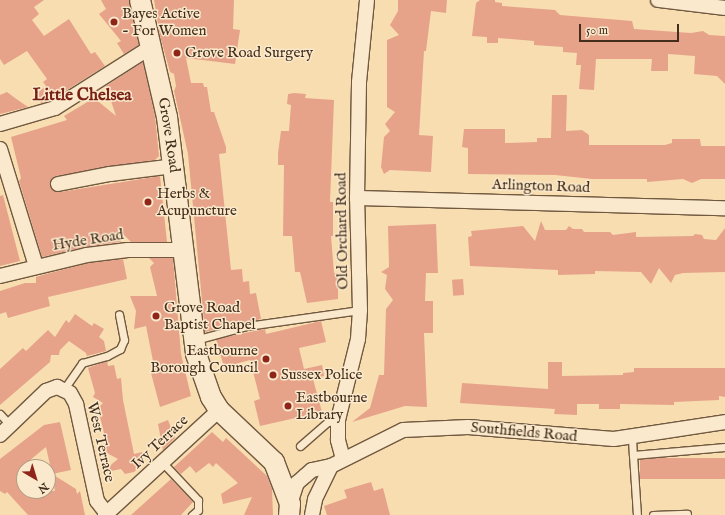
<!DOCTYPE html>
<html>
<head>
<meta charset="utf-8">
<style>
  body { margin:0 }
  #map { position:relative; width:725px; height:515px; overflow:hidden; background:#f8ddb0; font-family:"IM FELL English",serif }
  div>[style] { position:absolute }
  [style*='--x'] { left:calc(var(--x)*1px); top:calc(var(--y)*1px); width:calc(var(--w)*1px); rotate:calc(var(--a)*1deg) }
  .building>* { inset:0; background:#e6a38a; transform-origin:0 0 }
  .roads { filter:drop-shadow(1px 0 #705940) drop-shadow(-1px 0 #705940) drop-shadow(0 1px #705940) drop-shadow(0 -1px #705940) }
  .lane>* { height:7px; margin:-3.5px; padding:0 3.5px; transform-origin:3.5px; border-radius:3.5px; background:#fae9cc }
  .street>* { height:14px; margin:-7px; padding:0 7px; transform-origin:7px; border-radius:7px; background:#fae9cc }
  .secondary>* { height:20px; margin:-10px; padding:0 10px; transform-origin:10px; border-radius:10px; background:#fae9cc }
  .dots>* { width:11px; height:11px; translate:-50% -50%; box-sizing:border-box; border:2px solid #fae9cc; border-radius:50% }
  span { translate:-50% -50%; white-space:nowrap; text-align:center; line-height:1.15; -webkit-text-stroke:3px #fae9cc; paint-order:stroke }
  .poi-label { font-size:15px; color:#432d1b }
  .left { translate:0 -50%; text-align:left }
  .right { translate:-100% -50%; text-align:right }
  .street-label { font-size:15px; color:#432d1b }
  .quarter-label { font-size:17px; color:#7a1f14; font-weight:700 }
  .north { position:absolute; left:16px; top:459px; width:40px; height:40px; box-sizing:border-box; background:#fae9cc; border:1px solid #b19e85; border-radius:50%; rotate:142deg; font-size:11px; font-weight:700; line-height:16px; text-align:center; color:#432d1b }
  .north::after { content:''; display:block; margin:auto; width:14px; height:18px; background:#8f2418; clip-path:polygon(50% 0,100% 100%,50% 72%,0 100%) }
  .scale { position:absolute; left:579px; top:24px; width:100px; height:18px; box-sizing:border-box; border:2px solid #432d1b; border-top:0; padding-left:5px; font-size:12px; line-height:14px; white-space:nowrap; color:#432d1b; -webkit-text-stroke:3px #fae9cc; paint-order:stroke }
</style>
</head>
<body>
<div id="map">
  <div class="building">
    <i style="clip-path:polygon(0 0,44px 0,34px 7px,39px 14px,32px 20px,44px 36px,69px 19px,91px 54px,95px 52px,105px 66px,49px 101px,41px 103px,35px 95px,46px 86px,43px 82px,47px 79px,27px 51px,4px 65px,0 59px)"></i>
    <i style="clip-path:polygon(101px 0,129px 0,139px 45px,124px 54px,117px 43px,121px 41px,99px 14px,106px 9px)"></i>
    <i style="clip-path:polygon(154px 0,234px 0,233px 29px,240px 30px,235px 64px,186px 58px,191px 83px,203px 83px,204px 87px,207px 87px,211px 112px,214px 112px,226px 147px,226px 153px,219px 154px,231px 270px,242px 269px,243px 282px,249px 281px,250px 294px,256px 293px,261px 319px,205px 332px,188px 154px,174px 91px,176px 86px,174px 74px,170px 72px,160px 36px)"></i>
    <i style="clip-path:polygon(398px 0,447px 0,446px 13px,431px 11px,426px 51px,424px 51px,419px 135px,433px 136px,431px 172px,390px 170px,384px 174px,381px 167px,384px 137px,390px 131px,385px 124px,395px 112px,387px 107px,387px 40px,399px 35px,390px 25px,398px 11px)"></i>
    <i style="clip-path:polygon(480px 0,495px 0,495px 2px,502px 3px,502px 6px,555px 10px,560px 15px,632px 21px,634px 29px,691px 33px,703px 31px,709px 35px,725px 36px,725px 84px,717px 76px,694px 74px,695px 56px,668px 54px,668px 71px,651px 71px,652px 59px,596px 59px,594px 90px,579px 89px,581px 65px,576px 65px,577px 53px,563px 52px,563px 47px,534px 45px,534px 41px,498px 38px,498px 43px,487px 43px,487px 37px,472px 36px,476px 3px)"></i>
    <i style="clip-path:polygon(143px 62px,155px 116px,159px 156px,155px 160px,56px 176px,52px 178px,50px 185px,52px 190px,60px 192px,160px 176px,167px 242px,131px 242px,118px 229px,121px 242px,85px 247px,42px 257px,19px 181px,21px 178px,11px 137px,67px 120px,64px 116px,94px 98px,116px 116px,106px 86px)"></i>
    <i style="clip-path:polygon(7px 92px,15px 98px,28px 107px,0 114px,0 95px)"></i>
    <i style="clip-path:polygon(294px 93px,306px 94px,305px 98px,334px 100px,330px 202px,333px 202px,333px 236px,331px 236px,334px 273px,338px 273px,338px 299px,307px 303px,300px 272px,295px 272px,292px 236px,283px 236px,284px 165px,278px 165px,278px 153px,281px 131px,289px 131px,291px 105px,287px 104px,288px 94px)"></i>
    <i style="clip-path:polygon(552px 95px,567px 95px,566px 131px,582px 130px,589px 135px,589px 145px,665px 145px,672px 143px,672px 139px,700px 139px,701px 146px,725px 146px,725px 179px,701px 179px,692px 183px,683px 179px,647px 182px,647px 179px,592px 179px,555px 175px,468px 174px,468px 148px,462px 147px,464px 129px,505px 129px,505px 143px,537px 142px,537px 138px,551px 138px)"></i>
    <i style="clip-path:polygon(3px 195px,20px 261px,0 266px,0 196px)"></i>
    <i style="clip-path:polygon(541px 221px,545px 230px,566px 230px,569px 226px,573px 229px,582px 229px,584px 232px,610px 232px,613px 235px,636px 232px,636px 237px,693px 236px,695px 234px,702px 235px,704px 239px,716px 240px,725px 228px,725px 272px,683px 273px,675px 275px,671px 283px,659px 268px,651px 284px,641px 272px,595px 271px,595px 274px,558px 275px,558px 270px,470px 266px,468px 237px,472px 236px,471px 231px,523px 226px,535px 241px)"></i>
    <i style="clip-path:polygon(436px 224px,438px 273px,426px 273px,425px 301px,433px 301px,433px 333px,424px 333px,427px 407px,405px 406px,352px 422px,370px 408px,379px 375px,384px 375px,386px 309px,393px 300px,385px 289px,387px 275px,381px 272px,389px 267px,388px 226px)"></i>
    <i style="clip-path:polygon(149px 258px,173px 258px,181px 354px,191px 396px,160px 407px,151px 373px,153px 373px,153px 361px,146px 326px,134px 329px,136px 311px,130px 296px,157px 296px,150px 267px,154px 263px)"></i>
    <i style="clip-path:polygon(123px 259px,127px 279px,48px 297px,50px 306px,8px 318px,6px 312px,0 314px,0 291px,25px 283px,36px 283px,36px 277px,46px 274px,89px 263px)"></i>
    <i style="left:463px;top:279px;width:16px;height:11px;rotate:86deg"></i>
    <i style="clip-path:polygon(75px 314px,92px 326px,94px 323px,104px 329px,99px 337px,104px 341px,106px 351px,87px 356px,86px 353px,69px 341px,60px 350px,59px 355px,51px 355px,50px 362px,0 405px,0 369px,23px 348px,26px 351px,48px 330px,55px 337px,66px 320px,69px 323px)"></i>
    <i style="clip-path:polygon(321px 321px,326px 342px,299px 348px,304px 369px,322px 365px,324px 376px,313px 379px,322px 412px,260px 426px,254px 401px,260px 399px,250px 360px,224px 367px,216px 339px,265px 329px,266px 334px)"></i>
    <i style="clip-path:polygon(107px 361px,108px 366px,114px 365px,117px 379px,121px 378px,123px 400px,134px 454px,142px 452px,144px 462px,134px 472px,125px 474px,121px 469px,101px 473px,118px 459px,105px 452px,106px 441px,99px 413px,95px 411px,103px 403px,93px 397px,95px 393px,88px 368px)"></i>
    <i style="clip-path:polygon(548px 362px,562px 362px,562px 376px,623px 375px,623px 373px,634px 372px,634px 368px,725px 368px,725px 397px,719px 396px,719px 400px,674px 402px,674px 405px,620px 404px,620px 409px,599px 409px,599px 404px,577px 404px,577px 415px,554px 414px,555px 409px,460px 403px,462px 383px,548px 389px)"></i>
    <i style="clip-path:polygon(168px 420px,175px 438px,163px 450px,158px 424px)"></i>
    <i style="clip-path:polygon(60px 422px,71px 470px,52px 474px,46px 447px,24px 465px,24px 491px,55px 491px,52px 474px,76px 489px,77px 494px,80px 491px,85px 515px,28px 515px,7px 492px,5px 494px,0 491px,0 459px,44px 425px)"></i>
    <i style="clip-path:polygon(212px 432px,223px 442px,226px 438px,267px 476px,272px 489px,273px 515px,244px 515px,252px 497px,223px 504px,221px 494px,238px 483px,216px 463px,213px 467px,209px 463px,196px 473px,190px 466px,181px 474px,174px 467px)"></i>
    <i style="left:725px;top:458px;width:21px;height:85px;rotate:90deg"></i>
    <i style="clip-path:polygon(171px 479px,193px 502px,181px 515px,131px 515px)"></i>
    <i style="clip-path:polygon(371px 482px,374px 491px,383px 488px,390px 515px,327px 515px,324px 506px,347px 498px,344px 490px)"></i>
  </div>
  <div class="roads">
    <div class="lane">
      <i style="--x:195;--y:340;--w:54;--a:-15.1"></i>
      <i style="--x:247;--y:326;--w:114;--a:-8.1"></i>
      <i style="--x:64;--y:389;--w:32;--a:-55"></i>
      <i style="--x:82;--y:363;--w:26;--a:-16"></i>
      <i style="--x:107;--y:356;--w:15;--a:-28"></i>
      <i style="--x:120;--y:349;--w:10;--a:-66"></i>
      <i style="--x:124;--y:340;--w:26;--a:-101"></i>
      <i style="--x:0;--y:414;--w:15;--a:48"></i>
      <i style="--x:632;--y:438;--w:17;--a:87"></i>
      <i style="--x:633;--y:455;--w:92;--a:-5"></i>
      <i style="--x:300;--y:446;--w:37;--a:-41"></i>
      <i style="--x:328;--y:422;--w:10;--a:-11"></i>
      <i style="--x:633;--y:455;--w:60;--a:86.2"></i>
      <i style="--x:163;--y:463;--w:51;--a:46.6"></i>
      <i style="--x:198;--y:500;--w:10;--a:90"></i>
      <i style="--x:198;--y:510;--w:8;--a:140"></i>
      <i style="--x:653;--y:515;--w:34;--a:-2"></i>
    </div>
    <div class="street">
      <i style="--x:658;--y:0;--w:67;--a:6.8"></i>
      <i style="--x:0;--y:124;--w:57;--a:-16.2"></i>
      <i style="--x:55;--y:108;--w:114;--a:-32.4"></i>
      <i style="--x:0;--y:149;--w:122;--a:72.9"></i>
      <i style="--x:58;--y:184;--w:53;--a:-10.9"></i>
      <i style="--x:110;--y:174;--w:64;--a:-7.1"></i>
      <i style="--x:357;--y:198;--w:368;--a:1.6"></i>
      <i style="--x:0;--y:276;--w:89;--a:-13.6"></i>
      <i style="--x:87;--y:255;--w:41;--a:-7"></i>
      <i style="--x:128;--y:250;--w:55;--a:0"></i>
      <i style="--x:0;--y:435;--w:64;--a:-43.7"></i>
      <i style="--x:46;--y:391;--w:12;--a:-20"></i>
      <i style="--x:57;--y:387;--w:14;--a:25"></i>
      <i style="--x:70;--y:393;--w:13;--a:61"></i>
      <i style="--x:76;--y:404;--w:99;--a:77.8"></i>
      <i style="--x:97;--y:501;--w:16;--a:52"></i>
      <i style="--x:343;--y:459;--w:20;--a:-105"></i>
      <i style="--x:338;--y:440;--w:20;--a:-90"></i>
      <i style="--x:338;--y:420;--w:83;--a:-76.1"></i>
      <i style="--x:358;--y:339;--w:29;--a:-86"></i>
      <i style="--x:360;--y:310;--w:112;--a:-91.5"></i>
      <i style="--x:357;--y:198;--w:116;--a:-89"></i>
      <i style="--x:359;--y:82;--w:82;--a:-84.4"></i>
      <i style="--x:290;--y:504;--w:22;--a:-72"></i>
      <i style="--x:297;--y:483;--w:11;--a:-41"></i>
      <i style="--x:305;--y:476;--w:9;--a:-41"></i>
      <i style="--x:312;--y:470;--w:19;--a:-12"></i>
      <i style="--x:105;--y:515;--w:155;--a:-42.6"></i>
      <i style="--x:312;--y:515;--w:16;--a:-79"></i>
      <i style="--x:315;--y:499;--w:37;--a:-64"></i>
      <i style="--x:331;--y:466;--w:80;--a:-26.6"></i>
      <i style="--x:403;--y:430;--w:65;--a:-2.6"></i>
      <i style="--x:468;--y:427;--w:146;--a:4.7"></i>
      <i style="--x:614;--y:439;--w:112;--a:-8.7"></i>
    </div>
    <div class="secondary">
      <i style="--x:140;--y:0;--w:120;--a:77"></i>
      <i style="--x:167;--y:117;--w:239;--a:83"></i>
      <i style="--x:196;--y:354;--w:46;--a:70.8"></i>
      <i style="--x:211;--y:397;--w:15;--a:58"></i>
      <i style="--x:219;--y:410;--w:76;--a:43.4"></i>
      <i style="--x:274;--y:462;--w:45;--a:69.1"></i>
      <i style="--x:290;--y:504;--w:11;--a:95"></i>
    </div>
  </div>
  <div class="dots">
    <i style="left:114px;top:22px;background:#8f2418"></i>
    <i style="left:177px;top:53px;background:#8f2418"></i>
    <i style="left:148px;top:202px;background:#8f2418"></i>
    <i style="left:156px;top:316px;background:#8f2418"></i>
    <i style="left:266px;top:359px;background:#8f2418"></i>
    <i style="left:273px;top:375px;background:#8f2418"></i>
    <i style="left:288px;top:406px;background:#8f2418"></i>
  </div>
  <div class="poi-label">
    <span class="left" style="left:122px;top:22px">Bayes Active<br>- For Women</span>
    <span class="left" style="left:185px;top:53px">Grove Road Surgery</span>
    <span class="left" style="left:157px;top:202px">Herbs &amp;<br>Acupuncture</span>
    <span class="left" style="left:164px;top:316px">Grove Road<br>Baptist Chapel</span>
    <span class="right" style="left:258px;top:359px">Eastbourne<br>Borough Council</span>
    <span class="left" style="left:281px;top:375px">Sussex Police</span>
    <span class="left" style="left:296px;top:406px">Eastbourne<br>Library</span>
  </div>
  <div class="street-label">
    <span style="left:169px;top:135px;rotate:81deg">Grove Road</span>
    <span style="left:541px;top:186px;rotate:2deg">Arlington Road</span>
    <span style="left:342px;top:231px;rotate:-91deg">Old Orchard Road</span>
    <span style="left:88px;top:240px;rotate:-9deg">Hyde Road</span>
    <span style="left:524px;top:432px;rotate:5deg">Southfields Road</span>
    <span style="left:101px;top:442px;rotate:77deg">West Terrace</span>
    <span style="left:160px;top:442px;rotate:-43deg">Ivy Terrace</span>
  </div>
  <div class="quarter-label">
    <span style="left:82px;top:96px">Little Chelsea</span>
  </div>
  <div class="north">N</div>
  <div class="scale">50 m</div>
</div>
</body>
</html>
